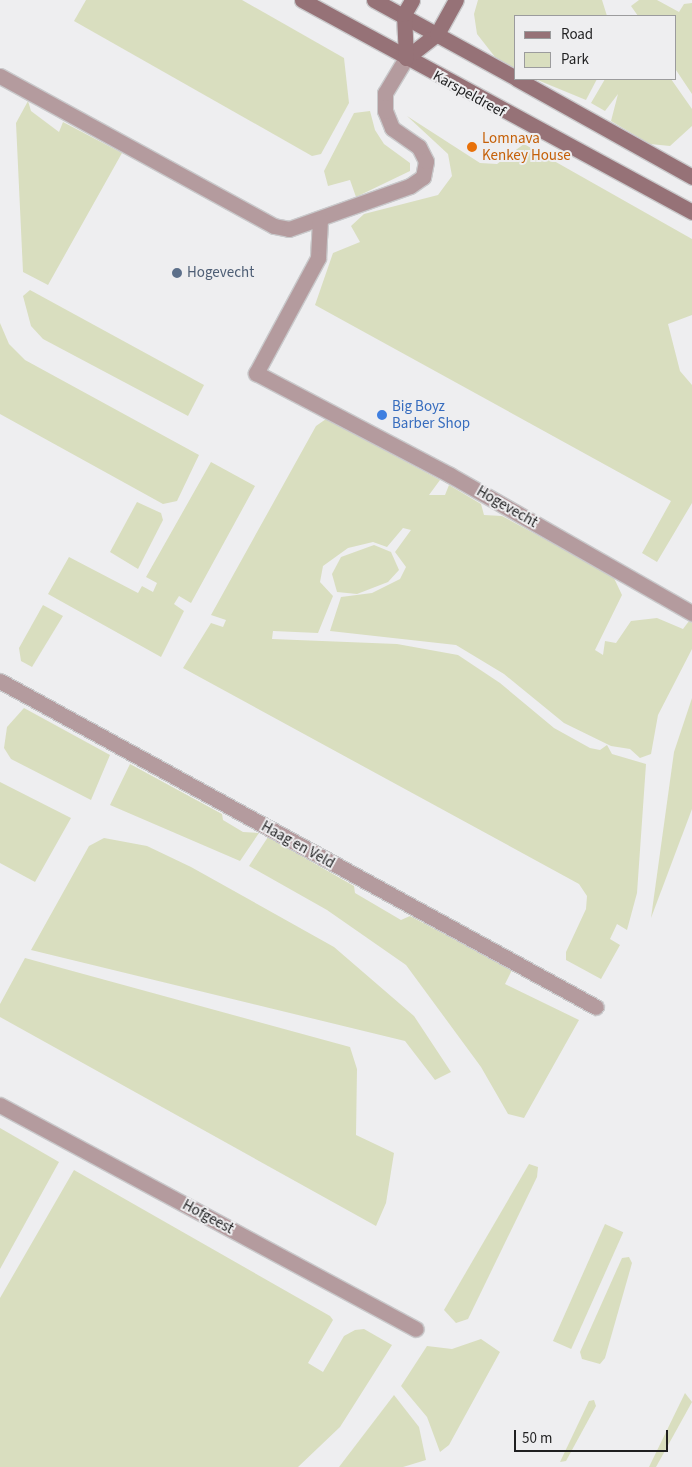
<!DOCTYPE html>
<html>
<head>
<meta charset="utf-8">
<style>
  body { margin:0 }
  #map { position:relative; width:692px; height:1467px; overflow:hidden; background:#eeeef0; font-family:"Source Sans 3",sans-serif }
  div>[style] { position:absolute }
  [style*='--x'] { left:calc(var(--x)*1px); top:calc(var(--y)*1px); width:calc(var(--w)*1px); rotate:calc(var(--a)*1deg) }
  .green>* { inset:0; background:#d9debf; transform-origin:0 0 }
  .roads { filter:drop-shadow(1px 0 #c9c9cb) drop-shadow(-1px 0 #c9c9cb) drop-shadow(0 1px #c9c9cb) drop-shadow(0 -1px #c9c9cb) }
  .street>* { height:15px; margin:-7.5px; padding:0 7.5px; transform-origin:7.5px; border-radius:7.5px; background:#b49b9e }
  .secondary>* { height:15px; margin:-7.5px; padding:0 7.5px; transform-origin:7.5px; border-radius:7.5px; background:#967277 }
  .dots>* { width:14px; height:14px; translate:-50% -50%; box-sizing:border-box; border:2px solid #eeeef0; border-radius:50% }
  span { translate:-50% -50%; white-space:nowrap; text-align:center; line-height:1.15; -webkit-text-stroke:4px #eeeef0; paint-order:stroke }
  .street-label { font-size:15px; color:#1f1f20 }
  .food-label { font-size:15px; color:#c56008 }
  .left { translate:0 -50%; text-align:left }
  .service-label { font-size:15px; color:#4e5e75 }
  .shop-label { font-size:15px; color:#366cbe }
  .legend { position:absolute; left:514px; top:15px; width:162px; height:65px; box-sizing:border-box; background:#eeeef0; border:1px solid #9b9b9d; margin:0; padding:6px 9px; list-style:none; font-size:15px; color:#1f1f20 }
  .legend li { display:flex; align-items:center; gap:10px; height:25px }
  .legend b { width:25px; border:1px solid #9b9b9d }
  .scale { position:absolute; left:514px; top:1430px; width:154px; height:22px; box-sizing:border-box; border:2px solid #1f1f20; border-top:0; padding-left:6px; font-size:15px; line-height:18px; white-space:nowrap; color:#1f1f20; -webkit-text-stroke:4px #eeeef0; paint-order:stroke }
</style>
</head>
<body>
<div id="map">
  <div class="green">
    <i style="clip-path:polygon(86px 0,242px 0,344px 58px,349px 103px,321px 154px,312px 156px,74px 21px)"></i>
    <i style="clip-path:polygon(478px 0,602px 0,607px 16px,516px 16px,516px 69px,495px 57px,477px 34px,474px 14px)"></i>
    <i style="clip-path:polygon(639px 0,657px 0,679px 12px,684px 4px,692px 3px,692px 94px,676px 70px,676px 16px,638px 16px,631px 6px)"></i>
    <i style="clip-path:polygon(535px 79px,597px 79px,586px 100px)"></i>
    <i style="clip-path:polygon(605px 79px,671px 79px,692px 109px,692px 126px,670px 146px,650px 144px,611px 121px,618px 94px,605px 111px,591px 103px)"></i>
    <i style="clip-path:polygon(28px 101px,31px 111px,59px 132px,63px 122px,122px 153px,48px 285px,23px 272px,16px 123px)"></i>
    <i style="clip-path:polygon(370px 111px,375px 130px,384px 144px,410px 163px,410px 171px,356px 197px,350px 180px,328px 186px,324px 171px,354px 113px)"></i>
    <i style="clip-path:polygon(407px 116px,480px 163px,497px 164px,524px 144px,692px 239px,692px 315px,668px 324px,680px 371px,692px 385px,692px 503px,657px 562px,642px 553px,671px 501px,315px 305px,333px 253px,360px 242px,351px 226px,364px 214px,438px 195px,452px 176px,448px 154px)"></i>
    <i style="clip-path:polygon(30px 290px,204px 385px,188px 416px,43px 339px,31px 326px,23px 296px)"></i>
    <i style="clip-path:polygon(0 323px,9px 344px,25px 360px,199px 455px,177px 501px,163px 504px,0 414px)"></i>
    <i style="clip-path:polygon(326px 419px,440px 480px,429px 495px,445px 495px,449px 485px,481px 504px,484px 515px,502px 516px,613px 576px,622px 595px,595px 650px,603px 655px,605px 641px,616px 643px,631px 621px,657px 618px,683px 629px,689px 621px,692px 623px,692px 649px,658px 715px,651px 754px,640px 758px,630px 749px,611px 746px,564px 723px,504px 674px,456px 645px,330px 631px,341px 597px,372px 593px,400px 579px,406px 567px,395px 552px,411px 530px,403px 528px,387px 547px,373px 542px,348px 548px,323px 566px,320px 582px,333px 596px,318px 633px,273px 631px,272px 639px,397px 644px,458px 655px,500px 683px,554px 728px,590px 748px,600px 750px,607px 745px,612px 754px,646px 764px,637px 893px,627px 930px,617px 924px,610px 939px,620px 945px,601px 979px,566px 960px,566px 952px,586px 909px,587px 896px,579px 884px,183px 668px,211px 623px,223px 627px,226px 620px,211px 615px,316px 426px)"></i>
    <i style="clip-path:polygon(211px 462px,255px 486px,191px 603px,179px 596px,174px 604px,184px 611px,161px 657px,48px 594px,69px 557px,138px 593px,142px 586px,153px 592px,157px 583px,146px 577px)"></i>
    <i style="clip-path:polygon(137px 502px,161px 513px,163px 520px,138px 569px,110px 552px)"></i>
    <i style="clip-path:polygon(374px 545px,391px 552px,399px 570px,388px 582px,357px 594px,337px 592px,332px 574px,341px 557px)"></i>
    <i style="clip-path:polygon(43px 605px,63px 616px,32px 667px,21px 661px,19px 648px)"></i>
    <i style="clip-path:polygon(692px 698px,692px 809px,651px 918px,674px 752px)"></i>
    <i style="clip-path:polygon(24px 708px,110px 755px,91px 800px,11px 759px,4px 748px,7px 727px)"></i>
    <i style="clip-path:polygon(130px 764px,222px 814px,223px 820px,243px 832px,259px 833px,240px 861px,110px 805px)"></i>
    <i style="clip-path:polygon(0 782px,71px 818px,35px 882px,0 863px)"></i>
    <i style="clip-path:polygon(268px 837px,354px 886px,355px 893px,401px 920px,410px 916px,512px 970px,505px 984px,579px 1020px,524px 1118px,508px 1114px,481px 1067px,406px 965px,327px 910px,249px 866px)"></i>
    <i style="clip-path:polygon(104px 838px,147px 846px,191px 867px,334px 947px,414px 1016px,451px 1072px,435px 1080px,405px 1041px,31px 950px,89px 846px)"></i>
    <i style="clip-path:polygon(25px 958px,350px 1047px,357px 1069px,356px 1135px,394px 1153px,386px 1203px,376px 1226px,0 1017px,0 1004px)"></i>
    <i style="clip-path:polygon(0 1128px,59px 1162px,0 1269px)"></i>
    <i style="clip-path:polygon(529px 1164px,538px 1167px,537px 1177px,468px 1319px,456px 1323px,444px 1310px)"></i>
    <i style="clip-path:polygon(74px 1170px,330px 1316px,333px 1320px,308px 1363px,323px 1372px,344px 1336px,355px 1330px,364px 1329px,392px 1345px,340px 1427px,298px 1467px,0 1467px,0 1298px)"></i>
    <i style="left:605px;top:1224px;width:20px;height:128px;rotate:24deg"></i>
    <i style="clip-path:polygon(629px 1257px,632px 1263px,605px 1358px,600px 1364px,582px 1359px,580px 1352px,622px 1258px)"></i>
    <i style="clip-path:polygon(481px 1339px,500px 1352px,449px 1445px,440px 1452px,427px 1417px,401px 1386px,427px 1346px,452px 1349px)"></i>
    <i style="clip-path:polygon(685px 1393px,692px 1402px,656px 1467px,649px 1467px)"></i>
    <i style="clip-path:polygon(394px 1395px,419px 1427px,426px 1460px,403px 1467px,339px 1467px)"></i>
    <i style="clip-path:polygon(594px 1400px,596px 1406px,566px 1461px,560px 1462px,589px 1401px)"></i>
  </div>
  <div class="roads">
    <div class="street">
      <i style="--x:0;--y:76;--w:312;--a:28.7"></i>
      <i style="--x:274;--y:226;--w:15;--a:11"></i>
      <i style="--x:289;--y:229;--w:128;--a:-19.6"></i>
      <i style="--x:410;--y:186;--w:16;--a:-35"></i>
      <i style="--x:423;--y:177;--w:16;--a:-79"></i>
      <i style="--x:426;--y:161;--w:16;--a:-117"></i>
      <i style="--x:419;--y:147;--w:33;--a:-145"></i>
      <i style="--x:392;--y:128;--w:18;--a:-112"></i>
      <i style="--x:385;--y:111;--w:18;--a:-90"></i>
      <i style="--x:385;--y:93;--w:41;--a:-59"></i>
      <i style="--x:320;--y:220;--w:38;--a:93"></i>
      <i style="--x:318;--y:258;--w:131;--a:118.3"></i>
      <i style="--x:256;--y:373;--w:219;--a:27.7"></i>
      <i style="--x:450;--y:475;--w:279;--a:29.7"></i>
      <i style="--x:0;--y:681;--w:679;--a:28.68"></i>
      <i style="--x:0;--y:1105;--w:472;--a:28.3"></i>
    </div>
    <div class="secondary">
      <i style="--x:302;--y:0;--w:444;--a:28.5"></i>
      <i style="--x:374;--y:0;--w:162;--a:28.8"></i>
      <i style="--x:406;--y:58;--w:39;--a:-38"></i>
      <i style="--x:437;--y:34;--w:39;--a:-61"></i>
      <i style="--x:406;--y:58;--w:44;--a:-92.6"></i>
      <i style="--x:404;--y:14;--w:16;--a:-60"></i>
      <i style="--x:517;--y:79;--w:201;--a:29.2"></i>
    </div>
  </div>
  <div class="dots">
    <i style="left:472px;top:147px;background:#e8710a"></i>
    <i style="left:177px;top:273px;background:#5c6f8a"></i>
    <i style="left:382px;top:415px;background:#3f7fe0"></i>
  </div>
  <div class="street-label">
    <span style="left:469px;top:94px;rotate:29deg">Karspeldreef</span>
    <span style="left:507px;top:507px;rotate:30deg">Hogevecht</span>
    <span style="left:298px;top:845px;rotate:29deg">Haag en Veld</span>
    <span style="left:208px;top:1217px;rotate:28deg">Hofgeest</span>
  </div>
  <div class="food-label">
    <span class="left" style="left:482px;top:147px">Lomnava<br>Kenkey House</span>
  </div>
  <div class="service-label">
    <span class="left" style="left:187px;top:273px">Hogevecht</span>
  </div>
  <div class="shop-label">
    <span class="left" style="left:392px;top:415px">Big Boyz<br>Barber Shop</span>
  </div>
  <ul class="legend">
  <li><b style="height:6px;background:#967277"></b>Road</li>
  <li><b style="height:14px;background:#d9debf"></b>Park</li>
  </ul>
  <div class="scale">50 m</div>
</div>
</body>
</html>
